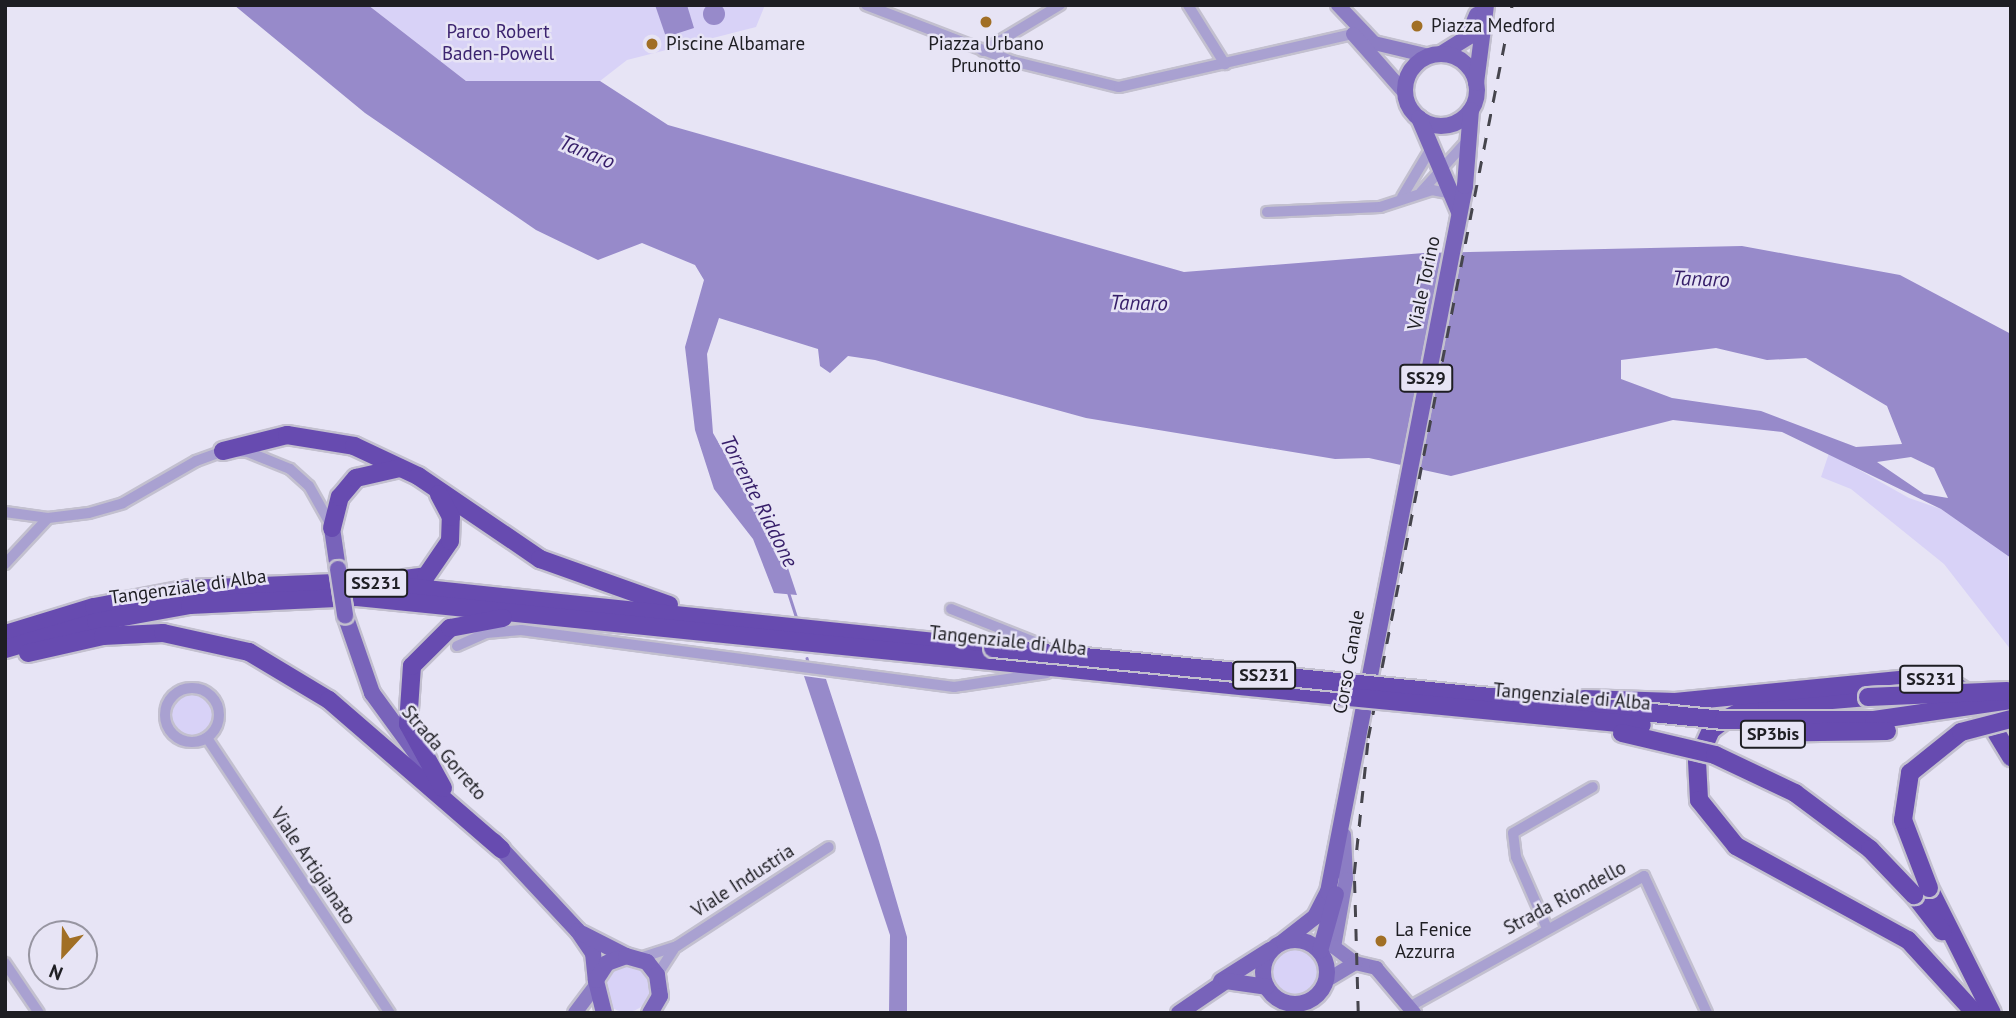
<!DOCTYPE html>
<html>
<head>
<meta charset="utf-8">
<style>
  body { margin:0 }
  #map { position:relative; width:2016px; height:1018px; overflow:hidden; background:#e7e4f5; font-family:"PT Sans",sans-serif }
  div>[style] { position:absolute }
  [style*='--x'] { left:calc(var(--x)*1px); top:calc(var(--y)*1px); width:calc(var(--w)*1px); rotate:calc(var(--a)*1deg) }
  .green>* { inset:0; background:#d8d2f7 }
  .round { border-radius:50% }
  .water>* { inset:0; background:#978aca }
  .stream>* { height:2.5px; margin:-1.25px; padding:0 1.25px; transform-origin:1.25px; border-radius:1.25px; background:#978aca }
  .roads { filter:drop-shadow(2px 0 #c3c0cf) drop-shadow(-2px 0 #c3c0cf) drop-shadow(0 2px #c3c0cf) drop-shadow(0 -2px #c3c0cf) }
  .street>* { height:10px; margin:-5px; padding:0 5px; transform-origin:5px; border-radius:5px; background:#a9a1d1 }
  .street>.ring { margin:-5px; padding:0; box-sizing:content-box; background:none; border:10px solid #a9a1d1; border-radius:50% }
  .secondary>* { height:14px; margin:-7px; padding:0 7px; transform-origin:7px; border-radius:7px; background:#8c7dc4 }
  .primary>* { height:16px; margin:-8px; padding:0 8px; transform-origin:8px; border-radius:8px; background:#7863ba }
  .primary>.ring { margin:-8px; padding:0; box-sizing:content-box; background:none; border:16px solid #7863ba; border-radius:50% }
  .highway>* { height:18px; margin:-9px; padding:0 9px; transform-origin:9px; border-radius:9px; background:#674bb0 }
  .rail>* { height:2.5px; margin-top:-1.25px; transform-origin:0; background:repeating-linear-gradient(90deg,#46454d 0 12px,transparent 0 24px) }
  .bridges { filter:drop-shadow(2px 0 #c3c0cf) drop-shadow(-2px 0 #c3c0cf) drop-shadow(0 2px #c3c0cf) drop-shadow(0 -2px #c3c0cf) }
  .primary-bridge>* { height:16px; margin:-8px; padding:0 8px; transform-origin:8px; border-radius:8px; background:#7863ba }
  .highway-bridge>* { height:18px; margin:-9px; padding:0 9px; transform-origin:9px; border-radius:9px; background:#674bb0 }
  .dots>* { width:19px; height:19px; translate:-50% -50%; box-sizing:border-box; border:4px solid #e7e4f5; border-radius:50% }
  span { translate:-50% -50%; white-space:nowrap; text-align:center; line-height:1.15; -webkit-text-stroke:5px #e7e4f5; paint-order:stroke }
  .shield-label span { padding:2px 5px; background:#e7e4f5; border:2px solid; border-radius:5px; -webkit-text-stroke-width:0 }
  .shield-label { font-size:18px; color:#1e1e23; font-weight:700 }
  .poi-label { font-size:19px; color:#1e1e23 }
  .left { translate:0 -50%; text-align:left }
  .park-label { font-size:19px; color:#3c2470 }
  .street-label { font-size:19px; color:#1e1e23 }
  .water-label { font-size:21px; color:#361e69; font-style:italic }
  .frame { position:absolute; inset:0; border:7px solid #1e1e23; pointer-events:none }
  .north { position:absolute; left:28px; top:920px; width:70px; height:70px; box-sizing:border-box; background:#e7e4f5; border:2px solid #9795a1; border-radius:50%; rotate:202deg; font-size:19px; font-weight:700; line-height:28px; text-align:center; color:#1e1e23 }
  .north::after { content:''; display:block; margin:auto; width:24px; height:32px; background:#a16f25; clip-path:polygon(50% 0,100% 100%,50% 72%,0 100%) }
</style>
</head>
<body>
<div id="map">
  <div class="green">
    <i style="clip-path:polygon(368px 5px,765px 5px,756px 27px,627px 60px,600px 81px,466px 81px)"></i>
    <i style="clip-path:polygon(1829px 453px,1909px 498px,1941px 509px,2008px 554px,2011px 650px,1944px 564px,1851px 489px,1821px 477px)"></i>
    <i class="round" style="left:167px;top:691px;width:48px;height:48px"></i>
    <i class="round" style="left:1268px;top:944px;width:54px;height:54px"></i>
    <i class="round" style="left:602px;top:964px;width:48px;height:48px"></i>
  </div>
  <div class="water">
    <i class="round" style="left:703px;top:3px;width:22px;height:22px"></i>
    <i style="clip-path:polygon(evenodd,234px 5px,368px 5px,466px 81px,600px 81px,668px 125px,1184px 272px,1424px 253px,1742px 246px,1900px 275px,2011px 334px,2011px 558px,1941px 509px,1782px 432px,1673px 420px,1451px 476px,1369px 458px,1335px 459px,1086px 418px,875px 360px,848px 356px,830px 373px,820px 366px,818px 349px,719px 318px,707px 354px,713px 433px,785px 559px,797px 595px,774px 593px,753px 539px,714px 489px,695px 430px,685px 347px,704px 280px,695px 265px,642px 243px,598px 260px,536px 230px,365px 113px,234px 5px,1716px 348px,1767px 360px,1806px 358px,1887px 406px,1902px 444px,1856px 447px,1761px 411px,1672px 398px,1621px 379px,1621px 360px,1716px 348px,234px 5px,1911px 457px,1934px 468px,1948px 498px,1924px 494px,1877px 462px,1911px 457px)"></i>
    <i style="clip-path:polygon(655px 5px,687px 5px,694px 28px,666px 37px)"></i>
    <i style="clip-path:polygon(804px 676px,826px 679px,879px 841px,907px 937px,907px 1013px,889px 1013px,890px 935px)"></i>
  </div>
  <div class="stream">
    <i style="--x:788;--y:591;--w:28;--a:72"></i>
    <i style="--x:807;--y:658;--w:8;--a:76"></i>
  </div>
  <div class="roads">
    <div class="street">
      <i style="--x:866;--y:5;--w:156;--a:21"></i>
      <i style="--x:1012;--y:61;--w:110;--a:13.7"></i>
      <i style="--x:1119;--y:87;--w:240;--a:-12.8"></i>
      <i style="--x:1188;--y:5;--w:70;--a:57.9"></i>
      <i style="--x:983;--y:51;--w:90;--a:-30.9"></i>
      <i style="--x:1421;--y:192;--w:69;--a:-48"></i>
      <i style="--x:1402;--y:197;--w:55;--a:-59.2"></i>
      <i style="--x:1267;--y:212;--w:113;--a:-2.5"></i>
      <i style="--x:1380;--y:207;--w:55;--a:-18.1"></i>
      <i style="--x:1432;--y:190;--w:20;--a:11"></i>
      <i style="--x:5;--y:512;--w:43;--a:7.9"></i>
      <i style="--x:48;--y:518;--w:41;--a:-7"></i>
      <i style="--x:89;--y:513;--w:35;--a:-16"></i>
      <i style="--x:123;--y:503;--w:84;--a:-29.9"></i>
      <i style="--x:196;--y:461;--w:29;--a:-20"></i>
      <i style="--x:223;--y:451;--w:25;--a:2"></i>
      <i style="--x:248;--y:452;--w:45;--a:22"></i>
      <i style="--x:290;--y:469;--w:25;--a:42"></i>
      <i style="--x:309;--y:486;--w:45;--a:60.6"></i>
      <i style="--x:5;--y:564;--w:63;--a:-46.9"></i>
      <i style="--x:951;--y:609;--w:98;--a:21.6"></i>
      <i style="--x:457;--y:646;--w:32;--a:-24"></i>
      <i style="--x:486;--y:633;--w:35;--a:-5"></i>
      <i style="--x:521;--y:630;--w:437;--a:7.5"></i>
      <i style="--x:954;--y:687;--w:94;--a:-8.6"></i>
      <i class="ring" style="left:165px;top:688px;width:44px;height:44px"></i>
      <i style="--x:207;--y:738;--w:330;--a:56.4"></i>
      <i style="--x:1546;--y:926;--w:75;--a:-113.5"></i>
      <i style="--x:1516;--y:857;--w:24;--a:-97"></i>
      <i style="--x:1513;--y:833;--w:92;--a:-29.9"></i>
      <i style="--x:640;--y:958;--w:39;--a:-18"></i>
      <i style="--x:677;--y:946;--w:181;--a:-33.1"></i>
      <i style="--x:5;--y:963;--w:60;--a:55.8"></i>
      <i style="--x:657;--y:975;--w:31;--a:-57"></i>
      <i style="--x:1409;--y:1007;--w:269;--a:-29.1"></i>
      <i style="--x:1644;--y:876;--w:151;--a:65.3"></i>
    </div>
    <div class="secondary">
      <i style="--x:1338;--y:5;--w:52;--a:46.5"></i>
      <i style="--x:1374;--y:43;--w:57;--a:13.3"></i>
      <i style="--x:1353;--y:34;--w:79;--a:48.6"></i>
      <i style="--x:1344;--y:835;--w:44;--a:87.4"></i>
      <i style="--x:1346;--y:879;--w:69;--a:100"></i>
      <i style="--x:1334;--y:947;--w:26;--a:37"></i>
      <i style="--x:1355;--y:963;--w:22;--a:13"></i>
      <i style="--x:1376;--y:968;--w:59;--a:49.8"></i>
      <i style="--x:1327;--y:980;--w:33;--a:-31"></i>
      <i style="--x:575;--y:1013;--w:31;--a:-53"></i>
    </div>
    <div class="primary">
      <i style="--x:1441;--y:54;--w:32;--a:-32"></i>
      <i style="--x:1468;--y:37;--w:24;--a:-68"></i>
      <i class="ring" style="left:1405px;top:54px;width:56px;height:56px"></i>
      <i style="--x:1476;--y:83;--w:79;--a:-82.7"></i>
      <i style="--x:1419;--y:118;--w:102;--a:66.9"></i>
      <i style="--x:332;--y:528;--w:41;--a:81.7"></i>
      <i style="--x:345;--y:615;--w:83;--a:70.9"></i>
      <i style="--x:372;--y:693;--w:100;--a:53.9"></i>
      <i style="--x:494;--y:841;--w:123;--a:47"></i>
      <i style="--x:578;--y:931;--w:27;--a:56"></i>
      <i style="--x:593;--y:953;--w:27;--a:84"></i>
      <i style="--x:583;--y:934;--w:48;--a:27.1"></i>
      <i class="ring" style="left:1263px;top:940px;width:48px;height:48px"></i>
      <i style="--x:1284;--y:941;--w:39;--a:-38"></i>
      <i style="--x:1315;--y:917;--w:28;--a:-63"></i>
      <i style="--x:1328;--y:892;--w:719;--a:-79.02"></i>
      <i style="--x:1465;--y:186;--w:76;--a:-85.5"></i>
      <i style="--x:1320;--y:951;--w:59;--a:-74.3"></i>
      <i style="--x:1221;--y:981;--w:58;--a:-32.3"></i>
      <i style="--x:604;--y:1013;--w:34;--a:-104"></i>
      <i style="--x:596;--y:980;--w:20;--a:-57"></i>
      <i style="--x:607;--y:963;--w:20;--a:-20"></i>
      <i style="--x:626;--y:956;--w:22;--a:16"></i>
      <i style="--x:647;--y:962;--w:16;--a:52"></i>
      <i style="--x:657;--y:975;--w:21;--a:82"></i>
      <i style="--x:660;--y:996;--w:20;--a:120"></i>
      <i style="--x:1179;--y:1013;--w:57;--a:-34.2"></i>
      <i style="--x:1226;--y:981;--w:41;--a:8.3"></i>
    </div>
    <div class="highway">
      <i style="--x:223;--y:451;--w:66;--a:-14"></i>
      <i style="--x:287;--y:435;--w:68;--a:9.3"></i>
      <i style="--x:354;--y:446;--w:71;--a:25.1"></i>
      <i style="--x:418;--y:476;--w:148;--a:34.2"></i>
      <i style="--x:540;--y:559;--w:137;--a:19.6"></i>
      <i style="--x:332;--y:528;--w:32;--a:-76"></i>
      <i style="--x:340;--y:497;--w:25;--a:-50"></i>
      <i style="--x:356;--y:478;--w:45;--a:-12.8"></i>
      <i style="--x:405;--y:579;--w:21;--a:-8"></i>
      <i style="--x:426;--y:576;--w:42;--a:-55.6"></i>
      <i style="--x:450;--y:541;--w:24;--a:-88"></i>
      <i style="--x:451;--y:517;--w:26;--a:-118"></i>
      <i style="--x:5;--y:634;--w:93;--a:-16.9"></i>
      <i style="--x:94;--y:607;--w:97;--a:-10.7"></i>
      <i style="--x:189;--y:589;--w:170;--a:-2.4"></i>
      <i style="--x:359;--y:582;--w:637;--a:5.94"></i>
      <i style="--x:5;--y:649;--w:95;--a:-16.5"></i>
      <i style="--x:96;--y:622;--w:96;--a:-10.3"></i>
      <i style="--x:190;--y:605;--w:167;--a:-2.7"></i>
      <i style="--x:357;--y:597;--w:997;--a:5.76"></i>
      <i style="--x:28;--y:653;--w:77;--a:-12.8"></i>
      <i style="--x:103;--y:636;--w:60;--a:-2.9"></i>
      <i style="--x:163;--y:633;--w:88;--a:12.5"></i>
      <i style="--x:249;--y:652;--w:93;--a:31"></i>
      <i style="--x:329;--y:700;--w:228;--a:40.9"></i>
      <i style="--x:1868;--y:697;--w:118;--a:175.2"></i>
      <i style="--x:1750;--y:707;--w:25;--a:154"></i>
      <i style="--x:1727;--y:718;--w:20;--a:143"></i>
      <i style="--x:1711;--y:730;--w:34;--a:114"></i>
      <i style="--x:1697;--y:761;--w:39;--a:87"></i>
      <i style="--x:1699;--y:800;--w:59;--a:51.2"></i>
      <i style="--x:1736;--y:846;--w:196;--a:28.7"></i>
      <i style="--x:1908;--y:940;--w:99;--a:47.5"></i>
      <i style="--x:1584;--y:699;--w:91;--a:1.9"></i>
      <i style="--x:1675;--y:702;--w:246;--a:-5.6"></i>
      <i style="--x:1920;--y:678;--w:38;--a:14"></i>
      <i style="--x:1957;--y:687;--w:22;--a:32"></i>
      <i style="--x:1976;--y:699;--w:68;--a:58.9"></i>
      <i style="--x:443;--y:788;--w:73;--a:-118.7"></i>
      <i style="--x:408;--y:724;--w:58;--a:-86.1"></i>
      <i style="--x:412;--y:666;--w:54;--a:-45"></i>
      <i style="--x:450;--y:628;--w:54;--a:-10.7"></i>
      <i style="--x:1929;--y:888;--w:140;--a:63.3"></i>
      <i style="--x:1914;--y:895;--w:46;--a:52.1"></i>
    </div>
  </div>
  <div class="rail">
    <i style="--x:1358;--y:1013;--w:139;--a:-91.6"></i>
    <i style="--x:1354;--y:874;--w:137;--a:-84.1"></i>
    <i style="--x:1368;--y:738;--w:747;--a:-78.89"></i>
  </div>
  <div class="bridges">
    <div class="primary-bridge">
      <i style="--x:338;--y:569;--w:47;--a:81.3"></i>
    </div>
    <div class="highway-bridge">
      <i style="--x:993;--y:648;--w:735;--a:5.63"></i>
      <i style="--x:1724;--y:720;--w:150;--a:0"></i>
      <i style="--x:1874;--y:720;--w:138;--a:-8.3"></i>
      <i style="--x:1349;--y:697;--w:294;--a:5.5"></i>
      <i style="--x:1868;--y:697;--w:139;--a:-2.5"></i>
      <i style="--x:1622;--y:733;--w:96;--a:13.3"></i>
      <i style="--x:1715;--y:755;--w:89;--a:25.4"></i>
      <i style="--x:1795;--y:793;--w:94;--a:36.7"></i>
      <i style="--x:1870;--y:849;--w:64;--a:46.3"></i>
      <i style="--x:1754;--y:733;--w:133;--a:-0.9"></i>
      <i style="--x:1929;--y:888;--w:73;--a:-110.9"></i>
      <i style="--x:1903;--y:820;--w:48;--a:-81.5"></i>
      <i style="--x:1910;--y:773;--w:65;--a:-38.8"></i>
      <i style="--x:1961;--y:732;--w:52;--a:-14.6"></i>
    </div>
  </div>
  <div class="dots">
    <i style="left:986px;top:22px;background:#a16f25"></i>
    <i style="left:1417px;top:26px;background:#a16f25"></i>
    <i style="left:652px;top:44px;background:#a16f25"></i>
    <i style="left:1381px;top:941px;background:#a16f25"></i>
  </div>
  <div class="shield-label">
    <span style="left:1426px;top:378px">SS29</span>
    <span style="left:376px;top:583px">SS231</span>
    <span style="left:1264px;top:675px">SS231</span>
    <span style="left:1931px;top:679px">SS231</span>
    <span style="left:1773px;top:734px">SP3bis</span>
  </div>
  <div class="poi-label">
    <span class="left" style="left:1431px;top:26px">Piazza Medford</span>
    <span class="left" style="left:666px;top:44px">Piscine Albamare</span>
    <span style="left:986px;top:55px">Piazza Urbano<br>Prunotto</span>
    <span class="left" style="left:1395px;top:941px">La Fenice<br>Azzurra</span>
  </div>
  <div class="park-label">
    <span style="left:498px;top:43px">Parco Robert<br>Baden-Powell</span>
  </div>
  <div class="street-label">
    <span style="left:1424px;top:283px;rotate:-78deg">Viale Torino</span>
    <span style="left:188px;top:587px;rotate:-8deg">Tangenziale di Alba</span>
    <span style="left:1008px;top:641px;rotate:6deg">Tangenziale di Alba</span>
    <span style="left:1349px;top:662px;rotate:-80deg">Corso Canale</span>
    <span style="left:1572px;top:697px;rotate:5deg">Tangenziale di Alba</span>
    <span style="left:444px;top:753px;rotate:49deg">Strada Gorreto</span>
    <span style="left:313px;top:866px;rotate:56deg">Viale Artigianato</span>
    <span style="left:743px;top:881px;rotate:-33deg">Viale Industria</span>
    <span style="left:1565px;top:898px;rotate:-28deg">Strada Riondello</span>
  </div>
  <div class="water-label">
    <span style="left:587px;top:152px;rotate:22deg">Tanaro</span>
    <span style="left:1701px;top:279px;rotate:2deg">Tanaro</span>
    <span style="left:1139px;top:303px;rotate:1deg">Tanaro</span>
    <span style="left:759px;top:501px;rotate:63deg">Torrente Riddone</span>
  </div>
  <div class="frame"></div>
  <div class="north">N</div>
</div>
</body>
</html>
